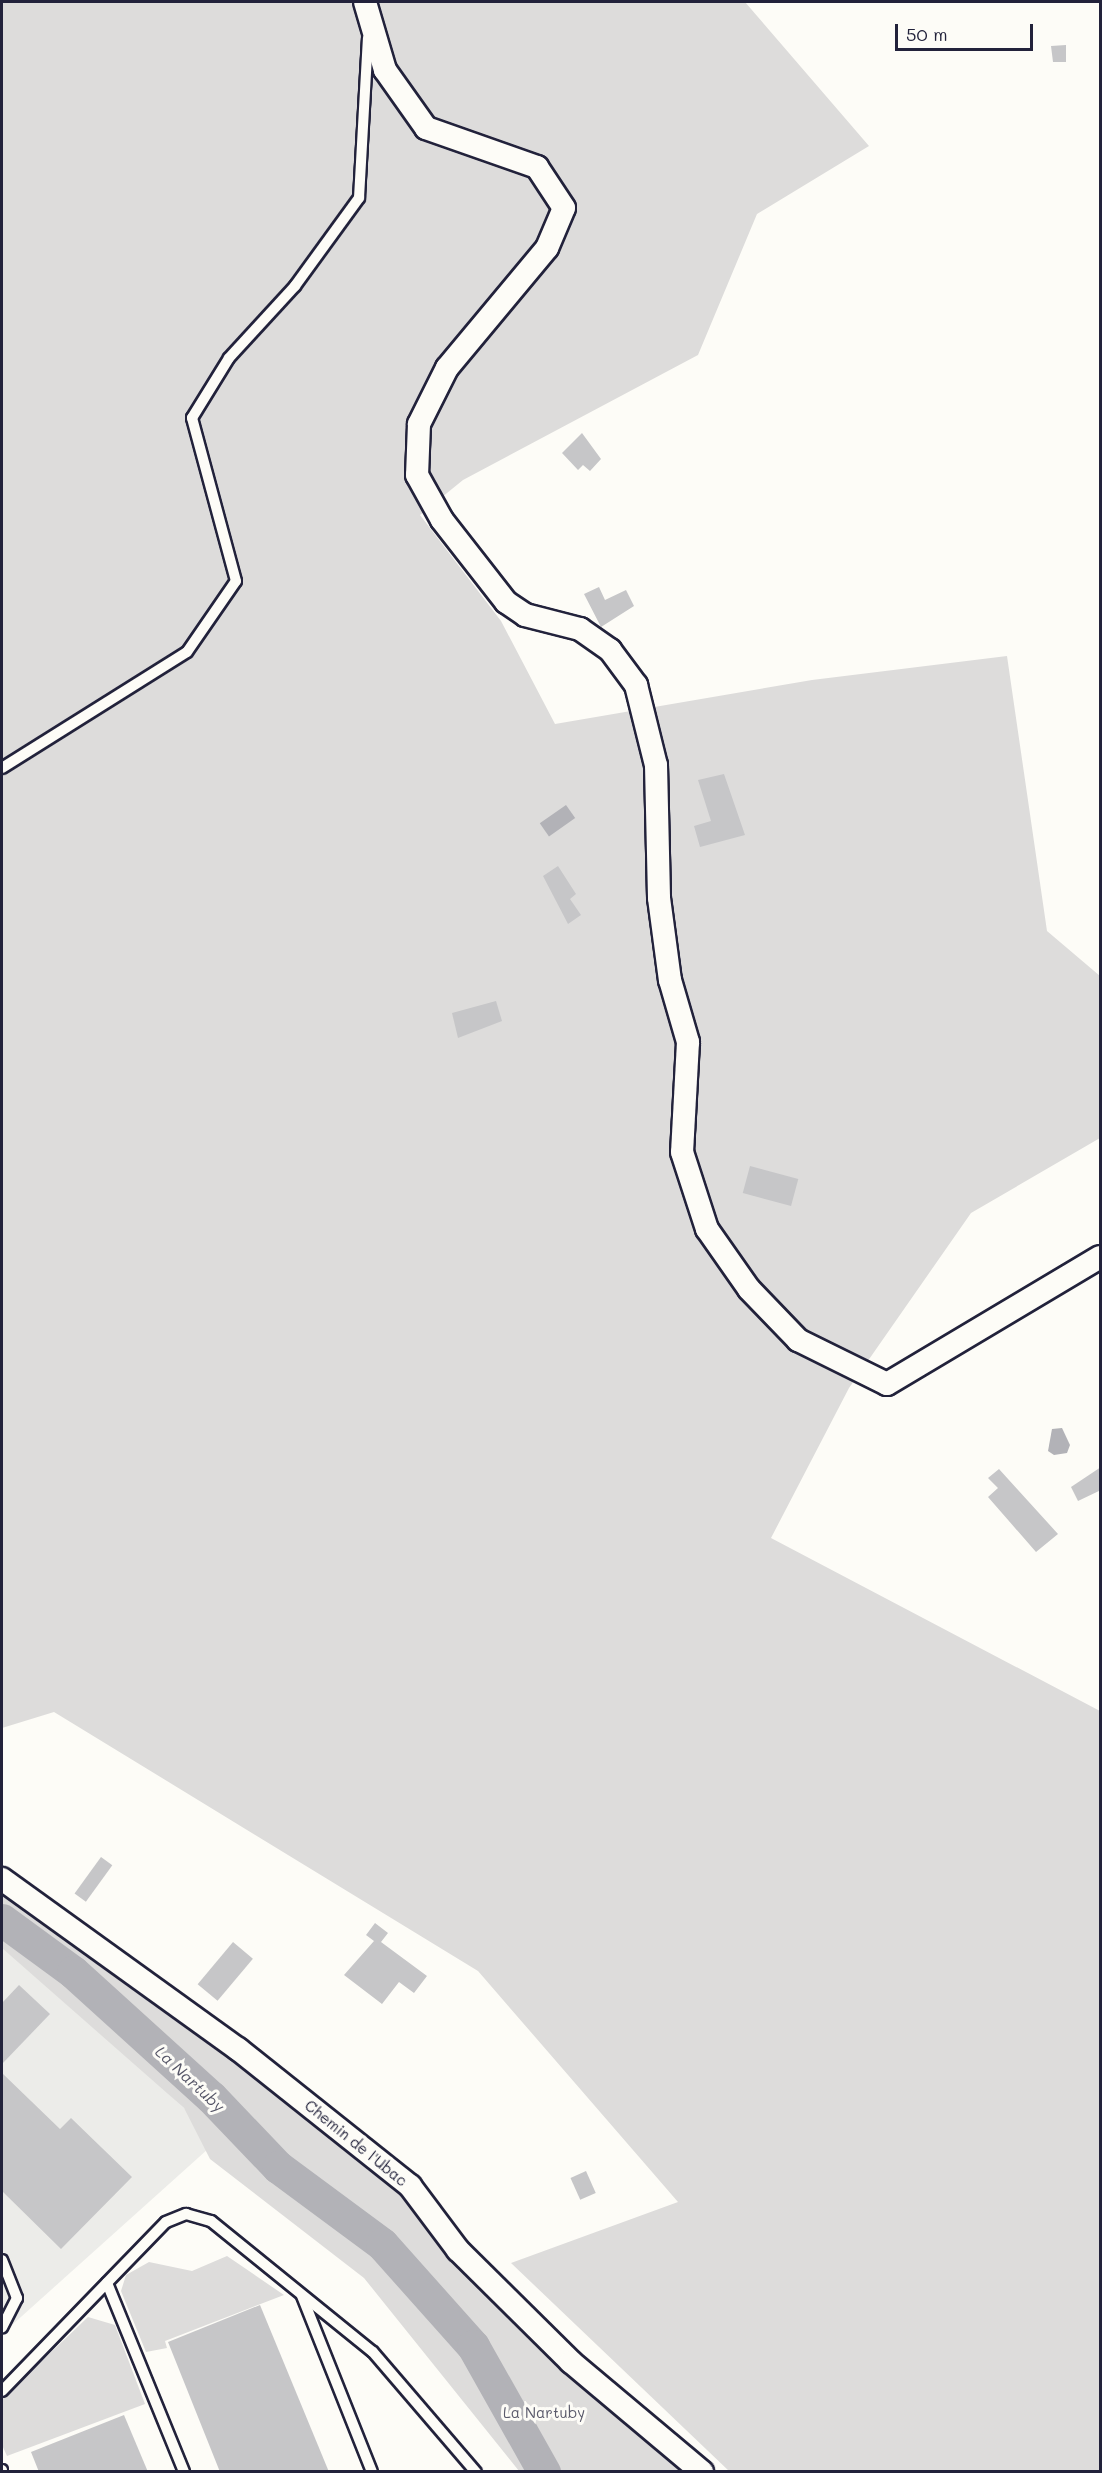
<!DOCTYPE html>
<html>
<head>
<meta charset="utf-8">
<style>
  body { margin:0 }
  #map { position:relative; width:1102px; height:2473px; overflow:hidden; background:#fdfcf7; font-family:Mali,sans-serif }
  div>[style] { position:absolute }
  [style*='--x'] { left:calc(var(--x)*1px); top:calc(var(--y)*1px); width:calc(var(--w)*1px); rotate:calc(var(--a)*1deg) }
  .built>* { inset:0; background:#ecece9 }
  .green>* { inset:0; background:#dddcdb }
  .water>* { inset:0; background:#b2b2b7; transform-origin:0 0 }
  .river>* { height:33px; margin:-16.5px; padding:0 16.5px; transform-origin:16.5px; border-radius:16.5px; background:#b2b2b7 }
  .building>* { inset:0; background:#c6c6c8; transform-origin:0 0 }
  .roads { filter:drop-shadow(2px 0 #22223b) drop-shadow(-2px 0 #22223b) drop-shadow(0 2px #22223b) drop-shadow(0 -2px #22223b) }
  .service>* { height:10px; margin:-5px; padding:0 5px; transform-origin:5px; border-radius:5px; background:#fdfcf7 }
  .minor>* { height:22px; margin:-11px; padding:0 11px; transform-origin:11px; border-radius:11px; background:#fdfcf7 }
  span { translate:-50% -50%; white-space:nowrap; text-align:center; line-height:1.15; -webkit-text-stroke:6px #fdfcf7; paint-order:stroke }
  .street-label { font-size:15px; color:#22223b }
  .park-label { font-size:15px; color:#5a5a6b }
  .water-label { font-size:16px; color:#545466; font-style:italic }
  .frame { position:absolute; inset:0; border:3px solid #22223b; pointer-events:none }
  .scale { position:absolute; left:895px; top:24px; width:138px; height:27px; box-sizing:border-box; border:3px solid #22223b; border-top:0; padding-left:8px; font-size:18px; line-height:21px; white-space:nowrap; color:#22223b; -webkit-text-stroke:4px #fdfcf7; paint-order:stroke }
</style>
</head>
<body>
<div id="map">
  <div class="built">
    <i style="clip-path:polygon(2px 1938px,218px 2140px,2px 2334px)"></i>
  </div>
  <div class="green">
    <i style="clip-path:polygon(2px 2px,745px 2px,869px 146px,757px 214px,698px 355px,463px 480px,420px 515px,501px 621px,555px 724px,812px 680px,1007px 656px,1047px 931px,1100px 976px,1100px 1138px,971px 1213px,849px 1388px,771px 1538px,1100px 1711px,1100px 2471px,729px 2471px,511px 2263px,678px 2202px,478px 1971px,54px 1712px,2px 1728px)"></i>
    <i style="clip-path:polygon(2px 1880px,401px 2188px,702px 2471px,519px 2471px,364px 2278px,210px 2159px,184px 2108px,2px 1948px)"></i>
    <i style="clip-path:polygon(227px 2256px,284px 2295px,165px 2341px,167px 2348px,146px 2352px,121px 2291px,126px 2275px,149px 2262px,192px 2271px)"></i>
    <i style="clip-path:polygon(88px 2317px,115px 2325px,145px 2404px,7px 2456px,2px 2445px,2px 2399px)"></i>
  </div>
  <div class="water">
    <i style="left:566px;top:805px;width:16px;height:32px;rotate:55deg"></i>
    <i style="clip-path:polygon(1062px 1428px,1070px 1445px,1067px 1453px,1054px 1455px,1048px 1451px,1052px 1429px)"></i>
  </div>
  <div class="river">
    <i style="--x:2;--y:1920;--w:88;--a:36.2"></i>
    <i style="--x:73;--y:1972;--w:186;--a:42.2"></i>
    <i style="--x:211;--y:2097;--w:97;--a:46.3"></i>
    <i style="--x:278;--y:2167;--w:129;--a:36.5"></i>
    <i style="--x:382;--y:2244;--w:137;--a:48.3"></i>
    <i style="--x:473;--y:2346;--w:145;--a:60.6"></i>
  </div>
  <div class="building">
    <i style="clip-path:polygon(1066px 45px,1066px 62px,1053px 62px,1051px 46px)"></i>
    <i style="clip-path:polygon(582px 433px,601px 459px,590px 471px,583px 465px,578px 470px,562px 453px)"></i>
    <i style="clip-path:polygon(599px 587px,605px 600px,626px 590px,634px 606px,601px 627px,584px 594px)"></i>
    <i style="clip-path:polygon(724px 774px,745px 835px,700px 847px,694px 826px,711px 821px,698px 780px)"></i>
    <i style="clip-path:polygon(558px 866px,576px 894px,570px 899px,581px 915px,568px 924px,543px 876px)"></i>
    <i style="clip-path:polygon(496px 1001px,502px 1021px,458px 1038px,452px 1013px)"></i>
    <i style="left:750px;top:1166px;width:50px;height:28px;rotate:15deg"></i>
    <i style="clip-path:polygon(1101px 1467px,1101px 1490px,1078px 1501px,1071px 1487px)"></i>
    <i style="clip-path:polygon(999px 1469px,1058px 1534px,1036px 1552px,988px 1497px,998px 1488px,988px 1478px)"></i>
    <i style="left:101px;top:1857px;width:14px;height:45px;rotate:36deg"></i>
    <i style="clip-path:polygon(375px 1923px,388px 1933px,381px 1942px,427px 1976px,414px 1993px,399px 1982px,382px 2004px,344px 1975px,374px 1941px,366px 1935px)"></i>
    <i style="left:233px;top:1942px;width:26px;height:55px;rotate:40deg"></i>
    <i style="clip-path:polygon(19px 1985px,50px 2014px,2px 2064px,2px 2003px)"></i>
    <i style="clip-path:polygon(2px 2073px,60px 2129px,71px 2118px,132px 2177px,61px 2249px,2px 2191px)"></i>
    <i style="left:586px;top:2171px;width:24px;height:17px;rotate:66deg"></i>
    <i style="clip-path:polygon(260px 2305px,329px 2472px,220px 2472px,168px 2342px)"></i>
    <i style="clip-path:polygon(124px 2415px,148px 2472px,39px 2472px,31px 2452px)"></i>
  </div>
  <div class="roads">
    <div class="service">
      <i style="--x:2;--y:768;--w:218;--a:-32.1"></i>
      <i style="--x:187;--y:652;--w:86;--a:-55.4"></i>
      <i style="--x:236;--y:581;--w:169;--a:-105.1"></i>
      <i style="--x:192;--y:418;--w:70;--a:-58.3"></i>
      <i style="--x:229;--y:358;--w:98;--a:-47.5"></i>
      <i style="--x:295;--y:286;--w:109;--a:-54"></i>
      <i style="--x:359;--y:198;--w:160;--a:-86.8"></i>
      <i style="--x:2;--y:2260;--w:41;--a:68.5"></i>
      <i style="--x:17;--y:2298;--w:33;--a:117"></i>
      <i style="--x:107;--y:2283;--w:204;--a:67.8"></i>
      <i style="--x:302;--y:2296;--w:189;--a:68.3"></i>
      <i style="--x:2;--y:2391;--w:235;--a:-45.9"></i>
      <i style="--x:166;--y:2222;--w:22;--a:-22"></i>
      <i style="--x:186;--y:2214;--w:26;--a:16"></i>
      <i style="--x:211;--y:2221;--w:208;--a:39"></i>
      <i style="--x:373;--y:2352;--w:158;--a:49.4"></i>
      <i style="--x:2;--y:2470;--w:2;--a:90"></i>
    </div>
    <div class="minor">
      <i style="--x:365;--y:2;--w:71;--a:73.6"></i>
      <i style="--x:385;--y:70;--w:71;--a:54.7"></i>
      <i style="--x:426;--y:128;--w:118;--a:19.4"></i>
      <i style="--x:537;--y:167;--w:49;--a:56.6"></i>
      <i style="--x:564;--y:208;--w:43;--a:113"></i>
      <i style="--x:547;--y:248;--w:156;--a:129.8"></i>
      <i style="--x:447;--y:368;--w:63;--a:116.6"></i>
      <i style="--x:419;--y:424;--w:51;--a:92.2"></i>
      <i style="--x:417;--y:475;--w:51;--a:60.9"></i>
      <i style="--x:442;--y:520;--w:104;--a:52"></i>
      <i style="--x:506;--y:602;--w:23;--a:34"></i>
      <i style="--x:525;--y:615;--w:57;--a:14.3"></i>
      <i style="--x:580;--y:629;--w:37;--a:35"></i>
      <i style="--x:610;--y:650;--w:44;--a:53.4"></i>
      <i style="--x:636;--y:685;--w:82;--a:76"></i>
      <i style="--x:656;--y:765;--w:133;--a:88.7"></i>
      <i style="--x:659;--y:898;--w:83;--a:82.4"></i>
      <i style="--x:670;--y:980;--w:65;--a:73.8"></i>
      <i style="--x:688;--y:1042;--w:110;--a:93.1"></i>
      <i style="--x:682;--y:1152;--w:81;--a:72"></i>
      <i style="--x:707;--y:1229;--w:73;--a:55"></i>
      <i style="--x:749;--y:1289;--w:71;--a:46.1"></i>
      <i style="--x:798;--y:1340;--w:99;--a:26.3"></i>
      <i style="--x:887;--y:1384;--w:248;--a:-30.8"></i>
      <i style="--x:2;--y:1879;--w:291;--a:35.8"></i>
      <i style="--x:238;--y:2049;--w:220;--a:38.5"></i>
      <i style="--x:410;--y:2186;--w:80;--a:53.1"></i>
      <i style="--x:458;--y:2250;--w:159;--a:44.7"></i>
      <i style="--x:571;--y:2362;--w:171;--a:40"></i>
    </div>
  </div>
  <div class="street-label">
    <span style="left:356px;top:2143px;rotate:39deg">Chemin de l'Ubac</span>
  </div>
  <div class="park-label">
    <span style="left:544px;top:2413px">La Nartuby</span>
  </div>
  <div class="water-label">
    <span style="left:190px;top:2079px;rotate:43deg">La Nartuby</span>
  </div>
  <div class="frame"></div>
  <div class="scale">50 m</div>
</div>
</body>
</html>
